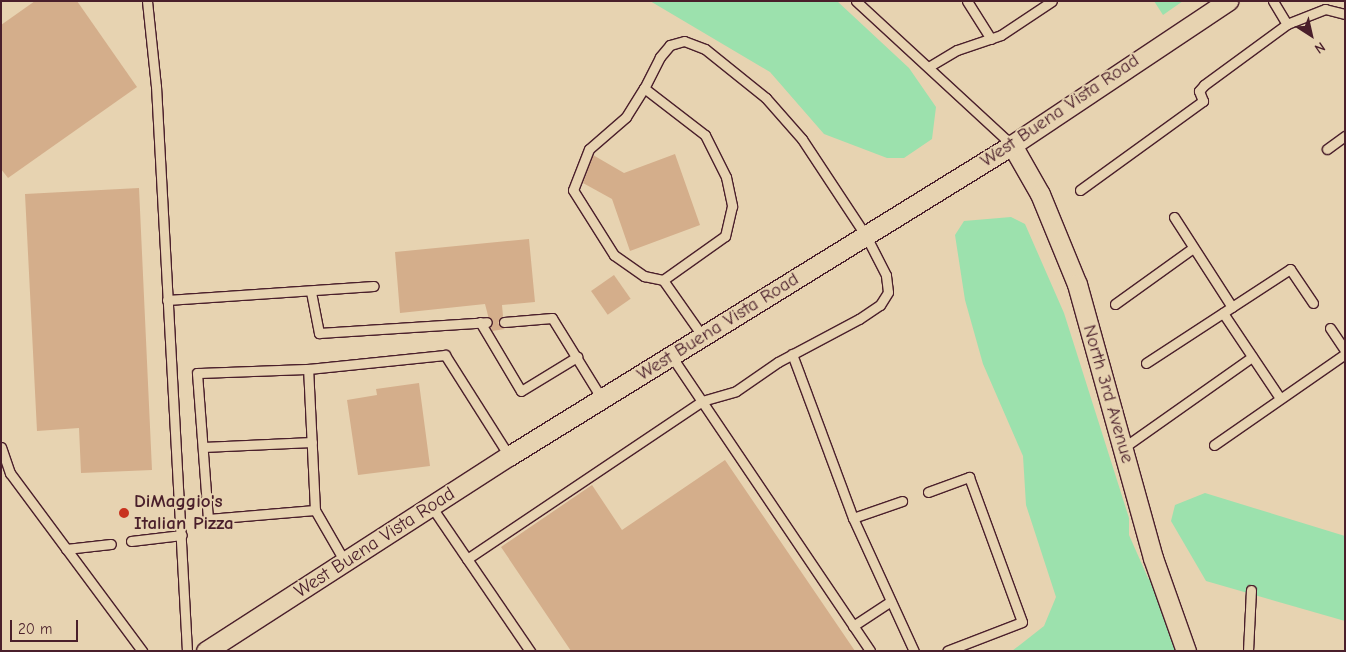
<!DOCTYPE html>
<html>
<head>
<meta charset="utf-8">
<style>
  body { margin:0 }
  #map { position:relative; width:1346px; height:652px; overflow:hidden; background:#e7d3b1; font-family:"Comic Neue",sans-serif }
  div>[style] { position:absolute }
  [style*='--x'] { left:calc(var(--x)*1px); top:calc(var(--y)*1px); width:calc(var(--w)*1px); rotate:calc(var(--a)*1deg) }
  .green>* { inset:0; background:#9ce1ad }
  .building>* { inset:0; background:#d4ae8b; transform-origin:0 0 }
  .roads { filter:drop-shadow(1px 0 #4a1f2b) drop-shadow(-1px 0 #4a1f2b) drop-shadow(0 1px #4a1f2b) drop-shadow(0 -1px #4a1f2b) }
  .service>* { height:9px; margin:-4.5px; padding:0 4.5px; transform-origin:4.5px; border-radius:4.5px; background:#e7d3b1 }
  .minor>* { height:19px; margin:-9.5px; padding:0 9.5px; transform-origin:9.5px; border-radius:9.5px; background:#e7d3b1 }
  .dots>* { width:14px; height:14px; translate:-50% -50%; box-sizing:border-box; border:2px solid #e7d3b1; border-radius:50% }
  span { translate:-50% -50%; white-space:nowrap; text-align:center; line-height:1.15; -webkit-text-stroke:4px #e7d3b1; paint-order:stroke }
  .street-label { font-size:19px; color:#4a1f2b }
  .poi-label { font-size:19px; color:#4a1f2b; font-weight:700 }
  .left { translate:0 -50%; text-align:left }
  .frame { position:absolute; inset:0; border:2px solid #4a1f2b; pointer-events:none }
  .north { position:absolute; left:1286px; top:10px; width:50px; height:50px; -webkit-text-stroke:4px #e7d3b1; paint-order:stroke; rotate:145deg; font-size:14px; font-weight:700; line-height:20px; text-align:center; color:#4a1f2b }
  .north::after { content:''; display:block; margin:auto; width:18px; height:22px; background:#4a1f2b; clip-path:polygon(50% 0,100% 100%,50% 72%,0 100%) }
  .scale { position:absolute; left:10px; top:620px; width:68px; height:22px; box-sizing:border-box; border:2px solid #4a1f2b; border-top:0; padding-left:6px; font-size:15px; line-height:18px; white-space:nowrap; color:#4a1f2b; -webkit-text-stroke:4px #e7d3b1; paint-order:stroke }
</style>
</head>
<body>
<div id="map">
  <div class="green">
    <i style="clip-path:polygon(650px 1px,837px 1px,909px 68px,936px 107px,932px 139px,904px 158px,887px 158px,824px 134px,770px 72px)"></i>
    <i style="clip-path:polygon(1154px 1px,1183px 1px,1163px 15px)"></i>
    <i style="clip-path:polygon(1011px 217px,1025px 224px,1064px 313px,1129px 518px,1129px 535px,1148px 578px,1171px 600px,1184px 651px,1012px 651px,1044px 626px,1056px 597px,1026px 505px,1023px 456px,983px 364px,965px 300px,955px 235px,964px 221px)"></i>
    <i style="clip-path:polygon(1205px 493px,1345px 536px,1345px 621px,1206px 581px,1171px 521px,1175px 505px)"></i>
  </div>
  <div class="building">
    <i style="clip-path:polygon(35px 1px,77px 1px,137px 87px,8px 178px,1px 169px,1px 25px)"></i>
    <i style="clip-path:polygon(675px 154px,700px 225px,630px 251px,612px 199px,583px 183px,593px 155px,624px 173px)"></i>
    <i style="clip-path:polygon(139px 188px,152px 470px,81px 473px,79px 428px,37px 431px,25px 194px)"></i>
    <i style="clip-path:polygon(529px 239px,535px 302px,502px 305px,503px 316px,498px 323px,505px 329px,492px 331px,485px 304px,400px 313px,395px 252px)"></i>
    <i style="left:614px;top:275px;width:29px;height:28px;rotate:55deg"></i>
    <i style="clip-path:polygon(419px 383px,430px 466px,358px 475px,347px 400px,377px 395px,376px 389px)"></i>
    <i style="clip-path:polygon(725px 460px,855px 651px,571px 651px,501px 547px,592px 485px,622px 530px)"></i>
  </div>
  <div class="roads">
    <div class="service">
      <i style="--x:147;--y:1;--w:85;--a:84"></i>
      <i style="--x:156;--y:86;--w:566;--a:86.86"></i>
      <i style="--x:856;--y:1;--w:212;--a:42.7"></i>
      <i style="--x:967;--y:1;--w:45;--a:57.7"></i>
      <i style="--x:1273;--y:1;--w:27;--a:59"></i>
      <i style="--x:930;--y:66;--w:31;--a:-31"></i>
      <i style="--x:957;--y:50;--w:46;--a:-18.8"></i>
      <i style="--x:1001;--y:35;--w:61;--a:-33.7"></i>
      <i style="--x:644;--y:88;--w:34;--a:122"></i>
      <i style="--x:626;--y:117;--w:49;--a:139.1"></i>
      <i style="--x:589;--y:149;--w:44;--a:111.3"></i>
      <i style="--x:573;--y:190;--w:77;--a:57.8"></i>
      <i style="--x:614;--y:255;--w:37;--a:35"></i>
      <i style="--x:644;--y:276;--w:19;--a:12"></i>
      <i style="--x:1327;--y:149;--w:22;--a:-36"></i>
      <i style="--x:1080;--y:190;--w:152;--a:-35.9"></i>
      <i style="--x:1203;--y:101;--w:11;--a:-112"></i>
      <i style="--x:1199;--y:91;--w:8;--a:-50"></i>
      <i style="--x:1204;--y:85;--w:103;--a:-36.3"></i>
      <i style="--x:1287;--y:24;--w:41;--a:-21.5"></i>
      <i style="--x:1325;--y:9;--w:21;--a:14"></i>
      <i style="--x:1174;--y:217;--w:107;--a:57.2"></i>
      <i style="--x:311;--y:292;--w:42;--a:79"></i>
      <i style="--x:319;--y:333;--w:168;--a:-3.7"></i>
      <i style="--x:167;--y:300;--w:207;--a:-3.9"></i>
      <i style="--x:1115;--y:304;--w:96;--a:-35.7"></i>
      <i style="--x:1223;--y:313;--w:102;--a:56.2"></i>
      <i style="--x:480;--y:322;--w:80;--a:59.3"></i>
      <i style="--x:521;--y:391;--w:66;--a:-31.3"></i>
      <i style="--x:504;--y:322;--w:48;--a:-4.8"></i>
      <i style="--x:552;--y:318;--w:95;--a:58.3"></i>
      <i style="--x:1330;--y:328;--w:27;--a:56"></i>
      <i style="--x:792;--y:354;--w:175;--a:69.6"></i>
      <i style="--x:853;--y:518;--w:146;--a:65.4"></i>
      <i style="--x:672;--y:357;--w:354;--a:56"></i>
      <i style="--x:1146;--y:363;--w:172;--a:-33.1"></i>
      <i style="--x:1290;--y:269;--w:41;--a:55.9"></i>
      <i style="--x:308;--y:369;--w:111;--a:177.9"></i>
      <i style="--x:197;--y:373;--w:146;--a:85.7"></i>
      <i style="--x:208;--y:519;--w:107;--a:-4.8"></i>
      <i style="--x:1214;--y:445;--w:160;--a:-34.8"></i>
      <i style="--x:1;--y:447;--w:28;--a:71"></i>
      <i style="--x:10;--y:473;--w:222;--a:53.4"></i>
      <i style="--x:203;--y:447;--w:109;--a:-2.6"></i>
      <i style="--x:1123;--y:448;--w:158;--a:-35.2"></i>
      <i style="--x:928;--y:492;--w:44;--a:-20.1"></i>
      <i style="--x:969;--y:477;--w:154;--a:69.9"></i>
      <i style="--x:1022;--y:622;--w:80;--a:158.9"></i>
      <i style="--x:431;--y:506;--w:176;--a:55.7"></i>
      <i style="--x:853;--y:518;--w:52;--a:-19.1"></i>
      <i style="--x:131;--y:541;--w:51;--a:-6.7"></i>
      <i style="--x:66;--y:549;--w:45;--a:-6.3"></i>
      <i style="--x:467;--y:559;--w:283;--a:-33.9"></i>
      <i style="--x:702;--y:401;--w:35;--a:-16"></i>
      <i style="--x:736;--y:391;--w:51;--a:-34.6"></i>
      <i style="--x:778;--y:362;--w:92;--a:-28"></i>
      <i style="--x:859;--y:319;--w:25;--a:-34"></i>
      <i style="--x:880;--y:305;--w:15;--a:-58"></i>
      <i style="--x:888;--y:292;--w:17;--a:-97"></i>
      <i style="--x:886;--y:275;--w:44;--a:-117.1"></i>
      <i style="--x:866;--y:236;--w:116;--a:-123.4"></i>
      <i style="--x:802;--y:139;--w:55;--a:-131.3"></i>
      <i style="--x:766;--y:98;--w:78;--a:-141.2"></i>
      <i style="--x:705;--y:49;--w:22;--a:-159"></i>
      <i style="--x:684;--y:41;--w:15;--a:164"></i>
      <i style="--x:670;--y:45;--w:16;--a:130"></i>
      <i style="--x:660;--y:57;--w:35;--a:117"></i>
      <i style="--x:644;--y:88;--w:77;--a:37.6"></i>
      <i style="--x:705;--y:135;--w:47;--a:63.4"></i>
      <i style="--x:726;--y:177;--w:30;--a:78"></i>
      <i style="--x:732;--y:206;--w:31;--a:103"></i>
      <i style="--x:725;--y:236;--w:76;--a:144.6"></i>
      <i style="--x:663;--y:280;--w:70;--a:54.9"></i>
      <i style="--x:345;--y:562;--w:60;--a:-120"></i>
      <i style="--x:315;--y:510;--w:141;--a:-92.8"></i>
      <i style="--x:308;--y:369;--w:138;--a:-5.8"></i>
      <i style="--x:445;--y:355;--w:120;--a:57.6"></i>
      <i style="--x:853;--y:626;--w:45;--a:-33.3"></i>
      <i style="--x:1248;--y:651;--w:61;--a:-87.2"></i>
    </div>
    <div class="minor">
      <i style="--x:1012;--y:145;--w:56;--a:60.3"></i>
      <i style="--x:1040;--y:194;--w:97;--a:67.7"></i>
      <i style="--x:1077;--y:284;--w:284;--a:74.5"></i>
      <i style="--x:1153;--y:558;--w:99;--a:70.5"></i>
      <i style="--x:206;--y:651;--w:360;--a:-32.8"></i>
      <i style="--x:509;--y:456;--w:591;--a:-31.73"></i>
      <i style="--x:1012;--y:145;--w:260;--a:-33.7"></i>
    </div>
  </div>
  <div class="dots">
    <i style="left:124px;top:513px;background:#c8321e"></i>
  </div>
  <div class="street-label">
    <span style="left:1060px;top:111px;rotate:-34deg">West Buena Vista Road</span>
    <span style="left:718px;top:327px;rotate:-32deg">West Buena Vista Road</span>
    <span style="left:1108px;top:394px;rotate:74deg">North 3rd Avenue</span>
    <span style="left:375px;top:543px;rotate:-33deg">West Buena Vista Road</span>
  </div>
  <div class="poi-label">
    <span class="left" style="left:134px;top:513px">DiMaggio's<br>Italian Pizza</span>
  </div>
  <div class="frame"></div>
  <div class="north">N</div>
  <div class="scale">20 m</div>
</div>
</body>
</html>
